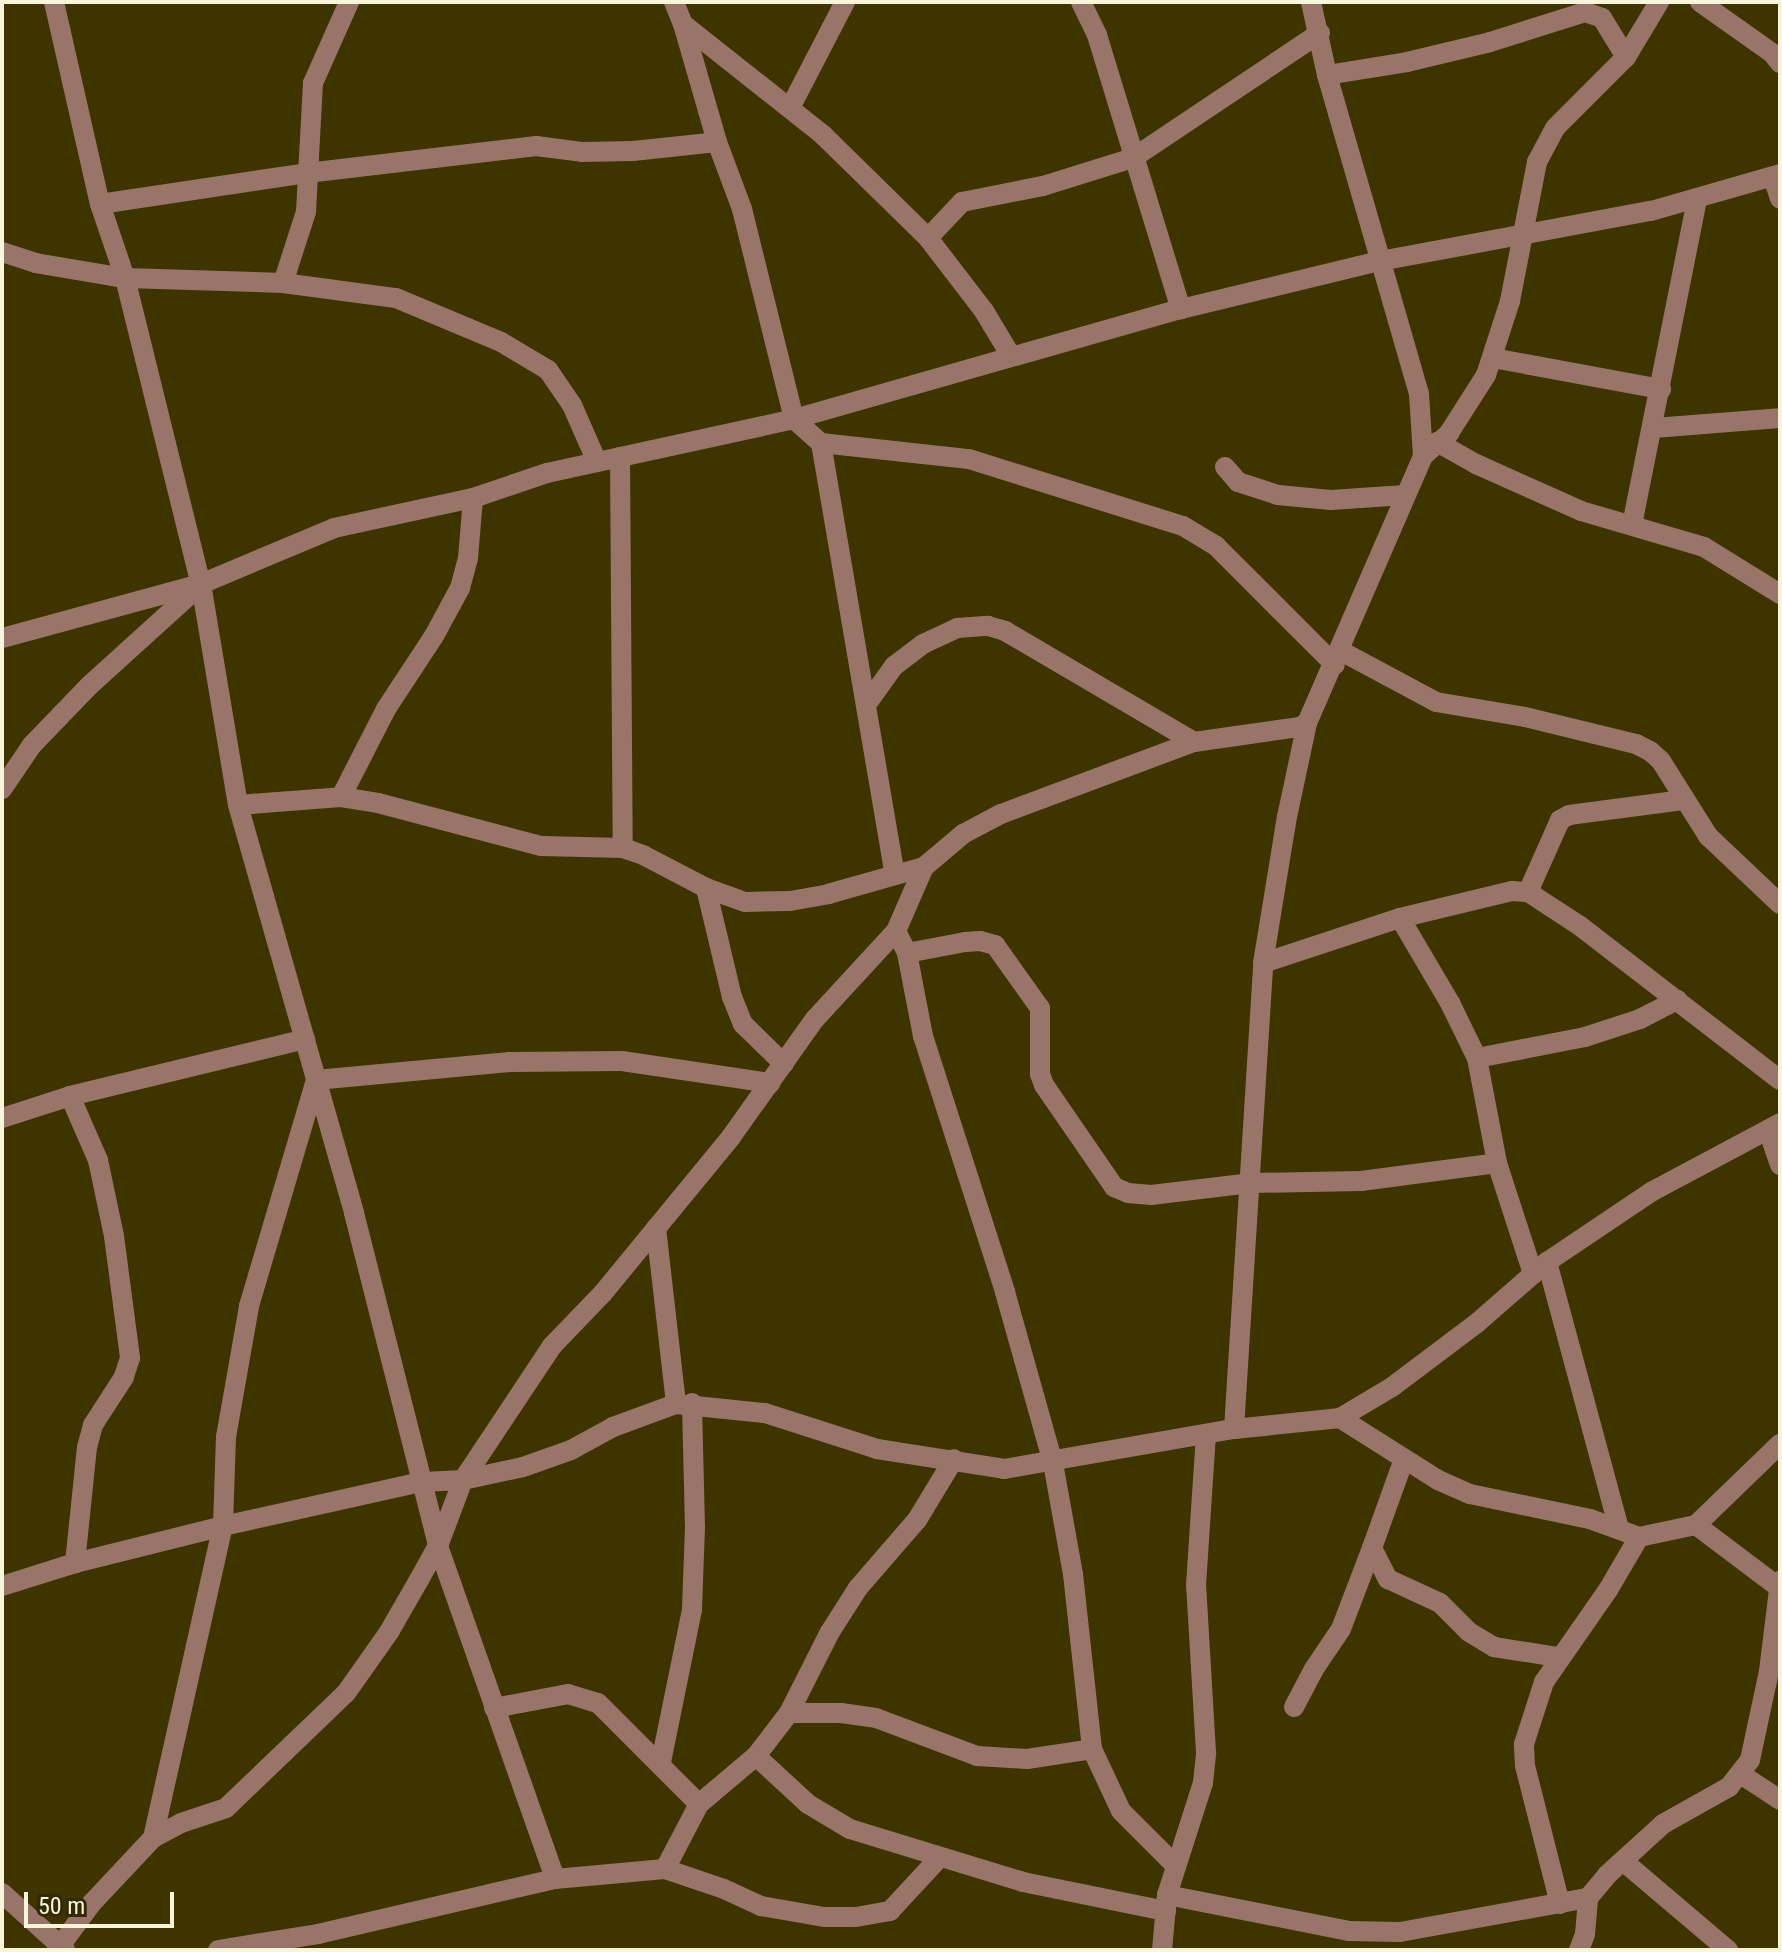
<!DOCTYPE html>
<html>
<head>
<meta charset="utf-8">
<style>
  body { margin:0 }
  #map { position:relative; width:1782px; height:1952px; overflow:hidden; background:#3d3400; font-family:"Roboto Condensed",sans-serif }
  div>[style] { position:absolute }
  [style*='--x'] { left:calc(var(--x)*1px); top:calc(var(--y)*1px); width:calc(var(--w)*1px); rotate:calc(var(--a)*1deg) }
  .minor>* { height:20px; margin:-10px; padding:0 10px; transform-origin:10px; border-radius:10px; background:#997569 }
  span { translate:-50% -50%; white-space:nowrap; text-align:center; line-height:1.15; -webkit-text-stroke:8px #312a05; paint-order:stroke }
  .frame { position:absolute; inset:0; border:4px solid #f9f5db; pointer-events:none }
  .scale { position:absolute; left:24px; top:1892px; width:150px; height:36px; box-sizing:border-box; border:4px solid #f9f5db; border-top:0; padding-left:10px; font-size:24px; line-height:28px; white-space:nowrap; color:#f9f5db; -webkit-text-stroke:6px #312a05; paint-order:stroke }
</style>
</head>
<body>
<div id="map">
  <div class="minor">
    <i style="--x:54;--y:2;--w:207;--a:77.2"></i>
    <i style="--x:100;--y:204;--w:78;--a:71.3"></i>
    <i style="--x:125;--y:278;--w:315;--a:76.1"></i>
    <i style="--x:201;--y:584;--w:224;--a:80.5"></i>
    <i style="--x:238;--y:805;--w:424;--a:74.1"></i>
    <i style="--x:354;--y:1213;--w:343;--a:75.8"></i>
    <i style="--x:438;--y:1546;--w:353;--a:70.6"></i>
    <i style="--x:674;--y:2;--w:24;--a:68"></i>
    <i style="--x:683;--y:24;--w:123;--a:73.9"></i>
    <i style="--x:717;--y:142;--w:72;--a:69.5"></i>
    <i style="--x:742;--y:209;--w:216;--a:76.1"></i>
    <i style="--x:794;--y:419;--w:36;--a:42"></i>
    <i style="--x:821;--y:443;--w:149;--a:6.2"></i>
    <i style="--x:969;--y:459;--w:224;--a:17.4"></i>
    <i style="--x:1183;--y:526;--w:39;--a:31"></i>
    <i style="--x:1216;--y:546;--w:168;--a:45"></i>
    <i style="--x:1081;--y:2;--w:37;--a:64"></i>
    <i style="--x:1097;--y:35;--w:287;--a:73"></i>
    <i style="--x:1311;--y:2;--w:75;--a:77.6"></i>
    <i style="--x:1327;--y:75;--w:332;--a:73.9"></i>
    <i style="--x:1419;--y:394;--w:62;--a:86.3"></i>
    <i style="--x:1700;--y:2;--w:88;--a:35.3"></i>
    <i style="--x:1772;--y:53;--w:13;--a:51"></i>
    <i style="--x:683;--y:24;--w:179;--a:38.4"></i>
    <i style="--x:823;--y:135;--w:147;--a:44.4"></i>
    <i style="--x:928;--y:238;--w:92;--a:52.5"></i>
    <i style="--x:984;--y:311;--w:52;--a:59"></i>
    <i style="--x:1327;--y:75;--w:81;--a:-9.2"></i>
    <i style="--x:1407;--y:62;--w:85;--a:-13.5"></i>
    <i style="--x:1490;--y:42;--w:100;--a:-17.5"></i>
    <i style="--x:1585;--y:12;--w:18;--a:19"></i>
    <i style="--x:1602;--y:18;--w:46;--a:58.4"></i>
    <i style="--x:790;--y:108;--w:119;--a:-62.6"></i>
    <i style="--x:1773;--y:177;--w:23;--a:72"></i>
    <i style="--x:100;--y:204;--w:209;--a:-8.5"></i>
    <i style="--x:307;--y:173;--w:231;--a:-6.7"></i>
    <i style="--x:536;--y:146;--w:46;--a:7.4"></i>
    <i style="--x:582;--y:152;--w:51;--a:-1.1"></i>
    <i style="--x:633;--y:151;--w:84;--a:-6.1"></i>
    <i style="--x:928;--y:238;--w:50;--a:-46.6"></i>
    <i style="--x:962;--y:202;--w:83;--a:-11.2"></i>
    <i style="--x:1043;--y:186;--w:94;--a:-17.3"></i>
    <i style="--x:1133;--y:158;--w:225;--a:-33.8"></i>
    <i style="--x:2;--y:252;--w:35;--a:18"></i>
    <i style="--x:35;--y:263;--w:91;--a:9.5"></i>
    <i style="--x:125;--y:278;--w:158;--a:1.8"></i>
    <i style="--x:283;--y:283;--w:114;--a:7.6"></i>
    <i style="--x:396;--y:298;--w:114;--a:22.7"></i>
    <i style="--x:501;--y:342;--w:55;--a:30.8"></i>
    <i style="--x:548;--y:370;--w:42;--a:55.6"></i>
    <i style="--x:572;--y:405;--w:62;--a:66.3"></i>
    <i style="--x:283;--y:283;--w:75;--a:-72.1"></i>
    <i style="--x:306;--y:212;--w:129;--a:-86.9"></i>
    <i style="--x:313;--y:83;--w:89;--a:-66"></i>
    <i style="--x:1493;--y:358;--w:171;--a:10.5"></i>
    <i style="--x:1654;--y:428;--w:126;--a:-4.5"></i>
    <i style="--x:1437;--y:442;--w:45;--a:29.4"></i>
    <i style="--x:1476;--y:464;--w:115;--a:24.1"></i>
    <i style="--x:1581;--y:511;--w:128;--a:16.3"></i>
    <i style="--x:1704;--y:547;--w:89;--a:31.7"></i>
    <i style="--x:821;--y:443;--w:438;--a:80.3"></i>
    <i style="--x:620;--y:457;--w:391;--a:89.6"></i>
    <i style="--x:1225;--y:467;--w:20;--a:49"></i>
    <i style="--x:1238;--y:482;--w:42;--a:18"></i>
    <i style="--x:1278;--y:495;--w:53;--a:5.4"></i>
    <i style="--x:1331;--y:500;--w:74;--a:-3.9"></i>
    <i style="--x:1632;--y:525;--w:330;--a:-78.7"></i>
    <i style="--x:2;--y:638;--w:206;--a:-15.2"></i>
    <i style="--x:201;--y:584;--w:144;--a:-22.8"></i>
    <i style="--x:334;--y:528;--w:142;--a:-12.2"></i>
    <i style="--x:473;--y:498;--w:78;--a:-18.7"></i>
    <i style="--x:547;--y:473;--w:253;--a:-12.3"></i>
    <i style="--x:794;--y:419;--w:402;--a:-15.9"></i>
    <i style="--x:1181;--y:309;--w:205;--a:-13.6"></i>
    <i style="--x:1380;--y:261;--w:276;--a:-10.5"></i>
    <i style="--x:1651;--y:211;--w:134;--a:-16"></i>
    <i style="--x:1341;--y:651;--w:108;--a:28.2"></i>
    <i style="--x:1436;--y:702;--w:90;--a:9.6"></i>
    <i style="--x:1525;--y:717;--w:114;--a:13.7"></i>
    <i style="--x:1636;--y:744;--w:16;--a:27"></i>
    <i style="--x:1650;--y:751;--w:15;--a:42"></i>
    <i style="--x:1661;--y:761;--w:89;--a:57.9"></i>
    <i style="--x:1708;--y:836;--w:99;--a:43.4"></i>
    <i style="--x:866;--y:705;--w:48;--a:-54.3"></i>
    <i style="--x:894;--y:666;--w:36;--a:-37"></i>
    <i style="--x:923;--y:644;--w:38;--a:-25"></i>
    <i style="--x:957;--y:628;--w:31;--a:-4"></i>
    <i style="--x:988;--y:626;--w:18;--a:16"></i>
    <i style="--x:1005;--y:631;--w:219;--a:30.4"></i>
    <i style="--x:2;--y:789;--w:53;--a:-55.7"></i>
    <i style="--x:32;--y:745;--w:83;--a:-46"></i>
    <i style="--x:90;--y:685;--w:147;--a:-42.2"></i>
    <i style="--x:341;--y:797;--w:99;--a:-62.9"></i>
    <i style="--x:386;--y:709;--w:87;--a:-56.7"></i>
    <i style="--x:434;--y:636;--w:55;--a:-61.6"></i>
    <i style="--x:460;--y:588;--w:31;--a:-75"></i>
    <i style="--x:468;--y:558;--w:60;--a:-85.2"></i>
    <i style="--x:238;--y:805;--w:103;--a:-4.4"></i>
    <i style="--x:341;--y:797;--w:37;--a:9"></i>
    <i style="--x:378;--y:803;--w:169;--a:14.8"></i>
    <i style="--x:541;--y:846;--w:82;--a:1.4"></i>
    <i style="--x:623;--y:848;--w:21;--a:19"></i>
    <i style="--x:643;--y:855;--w:71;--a:27.6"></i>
    <i style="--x:706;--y:888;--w:41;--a:19.7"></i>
    <i style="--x:745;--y:902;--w:45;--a:-1.3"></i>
    <i style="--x:790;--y:901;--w:39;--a:-10"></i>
    <i style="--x:828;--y:894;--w:100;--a:-15.7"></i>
    <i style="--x:706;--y:888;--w:112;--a:76.6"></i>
    <i style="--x:732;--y:997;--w:29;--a:68"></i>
    <i style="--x:743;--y:1024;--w:57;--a:44.3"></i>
    <i style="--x:1528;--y:892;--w:79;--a:-66"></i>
    <i style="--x:1560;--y:820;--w:10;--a:-29"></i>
    <i style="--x:1569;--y:815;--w:115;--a:-7.5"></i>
    <i style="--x:1400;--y:918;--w:99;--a:59.5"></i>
    <i style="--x:1450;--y:1003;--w:61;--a:63.9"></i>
    <i style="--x:1477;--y:1058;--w:107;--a:79.2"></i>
    <i style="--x:1497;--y:1163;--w:117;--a:72"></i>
    <i style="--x:896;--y:931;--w:25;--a:63"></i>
    <i style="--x:907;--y:953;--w:85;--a:79.1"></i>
    <i style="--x:923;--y:1036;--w:269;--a:72.2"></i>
    <i style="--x:1005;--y:1292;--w:178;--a:74.3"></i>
    <i style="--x:1053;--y:1463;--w:113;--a:79.8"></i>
    <i style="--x:1073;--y:1574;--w:176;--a:83.8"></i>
    <i style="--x:1092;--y:1749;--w:68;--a:64.9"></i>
    <i style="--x:1121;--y:1811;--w:78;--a:45"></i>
    <i style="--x:907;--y:953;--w:59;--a:-10.7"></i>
    <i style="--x:965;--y:942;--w:15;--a:-4"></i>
    <i style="--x:980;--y:941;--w:16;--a:15"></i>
    <i style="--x:995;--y:945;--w:77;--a:54.5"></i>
    <i style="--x:1040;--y:1008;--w:66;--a:90"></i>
    <i style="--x:1040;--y:1074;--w:12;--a:70"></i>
    <i style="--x:1044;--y:1085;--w:124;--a:55.5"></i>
    <i style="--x:1114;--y:1187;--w:15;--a:23"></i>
    <i style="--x:1128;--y:1193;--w:23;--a:5"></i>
    <i style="--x:1151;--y:1195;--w:102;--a:-6.8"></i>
    <i style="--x:1252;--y:1183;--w:109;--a:-1.1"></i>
    <i style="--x:1361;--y:1181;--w:137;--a:-7.5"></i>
    <i style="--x:1263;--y:963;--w:144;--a:-18.2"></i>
    <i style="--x:1400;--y:918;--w:115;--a:-13.6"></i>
    <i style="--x:1512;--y:891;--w:16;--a:4"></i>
    <i style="--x:1528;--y:892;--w:62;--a:33.2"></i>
    <i style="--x:1580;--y:926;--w:252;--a:37.6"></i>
    <i style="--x:1477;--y:1058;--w:110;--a:-11"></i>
    <i style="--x:1585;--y:1037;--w:58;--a:-18.1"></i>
    <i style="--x:1640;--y:1019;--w:42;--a:-27.2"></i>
    <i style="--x:70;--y:1096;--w:70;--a:66.4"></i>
    <i style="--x:98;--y:1160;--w:78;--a:78.1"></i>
    <i style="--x:114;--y:1236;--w:123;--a:82.5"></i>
    <i style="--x:130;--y:1358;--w:20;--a:108"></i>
    <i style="--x:124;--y:1377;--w:57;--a:122.9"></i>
    <i style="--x:93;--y:1425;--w:23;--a:105"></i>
    <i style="--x:87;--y:1447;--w:117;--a:95.9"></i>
    <i style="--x:2;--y:1118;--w:71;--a:-17.9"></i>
    <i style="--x:70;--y:1096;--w:242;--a:-13.6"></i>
    <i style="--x:1768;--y:1130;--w:37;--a:71"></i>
    <i style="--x:656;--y:1228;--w:177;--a:83.5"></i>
    <i style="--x:1547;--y:1262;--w:276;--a:74.9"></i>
    <i style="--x:1340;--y:1418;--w:116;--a:32.3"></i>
    <i style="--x:1438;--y:1480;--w:35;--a:24"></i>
    <i style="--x:1470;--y:1494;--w:123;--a:11.8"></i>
    <i style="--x:1590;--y:1519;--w:52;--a:20.2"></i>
    <i style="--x:1639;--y:1537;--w:58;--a:-11.9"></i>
    <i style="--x:1696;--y:1525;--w:117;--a:-44"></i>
    <i style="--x:1234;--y:1429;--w:467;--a:-86.4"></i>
    <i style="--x:1263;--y:963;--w:148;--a:-80.7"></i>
    <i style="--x:1287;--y:817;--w:96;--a:-78"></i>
    <i style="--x:1404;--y:1459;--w:95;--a:109.8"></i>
    <i style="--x:1372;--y:1548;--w:35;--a:63"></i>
    <i style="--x:1388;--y:1579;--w:57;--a:24.8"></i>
    <i style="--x:1440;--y:1603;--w:41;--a:45"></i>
    <i style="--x:1469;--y:1632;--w:29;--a:31"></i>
    <i style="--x:1494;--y:1647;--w:65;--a:8.9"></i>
    <i style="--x:1696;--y:1525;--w:101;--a:37"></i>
    <i style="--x:2;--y:1586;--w:77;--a:-17.5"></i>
    <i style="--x:75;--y:1563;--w:153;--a:-14"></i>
    <i style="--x:223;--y:1526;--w:204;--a:-12.5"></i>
    <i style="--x:422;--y:1482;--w:41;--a:-2.8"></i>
    <i style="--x:463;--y:1480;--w:61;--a:-12.2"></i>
    <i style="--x:523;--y:1467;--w:51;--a:-19.5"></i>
    <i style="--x:571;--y:1450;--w:48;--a:-28.7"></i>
    <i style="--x:613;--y:1427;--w:67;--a:-20.1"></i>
    <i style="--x:676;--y:1404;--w:89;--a:5.8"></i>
    <i style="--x:765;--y:1413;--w:118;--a:17.8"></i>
    <i style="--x:877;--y:1449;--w:129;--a:8.9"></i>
    <i style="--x:1004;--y:1469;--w:233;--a:-9.9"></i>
    <i style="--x:1234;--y:1429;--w:107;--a:-5.9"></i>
    <i style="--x:1340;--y:1418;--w:61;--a:-30.8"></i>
    <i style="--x:1392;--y:1387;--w:106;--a:-37"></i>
    <i style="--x:1477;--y:1323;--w:93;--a:-41.1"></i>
    <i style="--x:1547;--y:1262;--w:125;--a:-33.9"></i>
    <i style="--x:1651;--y:1192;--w:146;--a:-28.1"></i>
    <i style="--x:1294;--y:1707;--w:43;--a:-62.2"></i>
    <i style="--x:1314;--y:1669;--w:48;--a:-56"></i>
    <i style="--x:1341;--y:1629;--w:87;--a:-69.1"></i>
    <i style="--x:494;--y:1708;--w:75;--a:-10.7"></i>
    <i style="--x:568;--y:1694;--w:31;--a:17"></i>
    <i style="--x:598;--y:1703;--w:143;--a:45"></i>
    <i style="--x:789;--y:1713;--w:52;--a:0"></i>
    <i style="--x:841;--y:1713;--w:35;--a:8"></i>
    <i style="--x:876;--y:1718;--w:108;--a:20.6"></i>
    <i style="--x:977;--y:1756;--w:50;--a:3.4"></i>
    <i style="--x:1027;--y:1759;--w:66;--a:-8.7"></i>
    <i style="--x:756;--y:1756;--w:71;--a:42.7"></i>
    <i style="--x:808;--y:1804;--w:49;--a:30.8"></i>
    <i style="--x:850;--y:1829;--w:181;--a:17"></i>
    <i style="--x:1023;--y:1882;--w:146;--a:11.5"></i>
    <i style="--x:661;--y:1762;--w:156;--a:-78.5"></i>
    <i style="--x:692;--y:1609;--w:82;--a:-87.9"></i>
    <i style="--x:695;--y:1527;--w:124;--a:-91.4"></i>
    <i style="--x:1742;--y:1775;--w:45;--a:33.3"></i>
    <i style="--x:153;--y:1838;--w:320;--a:-77.4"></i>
    <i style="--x:223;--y:1526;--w:89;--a:-88.1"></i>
    <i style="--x:226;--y:1437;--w:133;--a:-80"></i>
    <i style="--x:249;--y:1306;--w:236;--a:-73.5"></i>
    <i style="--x:316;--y:1080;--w:195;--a:-5.3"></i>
    <i style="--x:510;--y:1062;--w:112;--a:-0.5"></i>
    <i style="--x:622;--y:1061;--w:150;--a:8.5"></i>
    <i style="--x:1623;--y:1861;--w:138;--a:40.3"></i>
    <i style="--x:665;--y:1869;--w:73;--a:-62.4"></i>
    <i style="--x:699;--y:1804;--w:75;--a:-40.1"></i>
    <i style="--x:756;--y:1756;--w:54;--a:-52.5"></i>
    <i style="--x:789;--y:1713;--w:91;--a:-63.2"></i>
    <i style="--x:830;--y:1632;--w:52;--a:-57.5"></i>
    <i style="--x:858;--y:1588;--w:90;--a:-49.1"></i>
    <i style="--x:917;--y:1520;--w:71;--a:-58.8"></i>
    <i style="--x:2;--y:1893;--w:85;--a:42.1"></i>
    <i style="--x:1167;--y:1895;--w:185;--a:11.2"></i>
    <i style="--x:1348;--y:1931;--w:52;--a:1.1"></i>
    <i style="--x:1400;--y:1932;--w:191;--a:-10.3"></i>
    <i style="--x:1560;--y:1904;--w:142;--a:-104.2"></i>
    <i style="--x:1525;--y:1766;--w:22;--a:-93"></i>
    <i style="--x:1524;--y:1744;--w:65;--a:-72.1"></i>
    <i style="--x:1544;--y:1682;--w:112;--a:-55.2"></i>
    <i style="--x:1608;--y:1590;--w:61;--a:-59.7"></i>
    <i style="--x:57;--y:1950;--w:57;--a:-53.5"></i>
    <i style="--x:91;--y:1904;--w:91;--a:-46.8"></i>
    <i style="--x:153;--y:1838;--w:32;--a:-28"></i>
    <i style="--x:181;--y:1823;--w:47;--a:-18.4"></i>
    <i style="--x:226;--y:1808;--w:166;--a:-43.8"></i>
    <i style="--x:346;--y:1693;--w:75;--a:-54.8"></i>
    <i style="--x:389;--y:1632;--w:62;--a:-60.1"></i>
    <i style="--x:420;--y:1578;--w:37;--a:-61"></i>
    <i style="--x:438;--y:1546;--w:71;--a:-69.3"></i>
    <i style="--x:463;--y:1480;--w:161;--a:-56.4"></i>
    <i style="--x:552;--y:1346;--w:74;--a:-46.1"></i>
    <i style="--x:603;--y:1293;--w:202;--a:-50.6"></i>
    <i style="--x:731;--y:1137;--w:145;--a:-54.6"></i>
    <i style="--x:815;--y:1019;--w:120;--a:-47.4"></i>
    <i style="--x:896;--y:931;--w:70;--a:-66.4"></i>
    <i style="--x:924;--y:867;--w:51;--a:-40.2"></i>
    <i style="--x:963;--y:834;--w:43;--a:-27.8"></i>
    <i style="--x:1001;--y:814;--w:206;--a:-20.5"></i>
    <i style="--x:1194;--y:742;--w:107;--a:-8.1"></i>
    <i style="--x:1300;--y:727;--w:8;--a:-30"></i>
    <i style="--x:1307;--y:723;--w:291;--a:-66.5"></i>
    <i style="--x:1423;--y:456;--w:35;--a:-41"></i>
    <i style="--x:1449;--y:433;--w:69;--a:-57.5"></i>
    <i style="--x:1486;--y:375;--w:78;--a:-72"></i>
    <i style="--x:1510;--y:301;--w:142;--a:-79"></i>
    <i style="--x:1537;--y:162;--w:38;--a:-62"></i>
    <i style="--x:1555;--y:128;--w:100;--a:-45"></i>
    <i style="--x:1626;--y:57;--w:64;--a:-59"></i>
    <i style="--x:218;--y:1950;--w:101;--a:-9.1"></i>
    <i style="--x:318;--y:1934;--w:243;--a:-13.1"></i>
    <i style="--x:555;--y:1879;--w:110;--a:-5.2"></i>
    <i style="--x:665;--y:1869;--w:62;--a:18.7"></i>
    <i style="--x:724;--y:1889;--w:41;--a:24.7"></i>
    <i style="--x:761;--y:1906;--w:64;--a:9.9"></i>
    <i style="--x:824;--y:1917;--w:32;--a:0"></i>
    <i style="--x:856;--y:1917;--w:35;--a:-10"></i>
    <i style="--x:890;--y:1911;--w:72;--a:-47.2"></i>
    <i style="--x:1162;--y:1950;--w:55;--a:-84.8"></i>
    <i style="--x:1167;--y:1895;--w:118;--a:-72.2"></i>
    <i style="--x:1203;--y:1783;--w:31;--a:-84"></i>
    <i style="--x:1206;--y:1752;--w:167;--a:-93.4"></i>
    <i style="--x:1196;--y:1585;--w:150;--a:-86.2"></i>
    <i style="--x:1579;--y:1950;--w:17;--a:-69"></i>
    <i style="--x:1585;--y:1934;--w:36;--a:-85"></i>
    <i style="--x:1588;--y:1898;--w:30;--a:-50"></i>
    <i style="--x:1607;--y:1875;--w:76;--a:-42.3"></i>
    <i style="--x:1663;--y:1824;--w:76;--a:-29.3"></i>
    <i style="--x:1729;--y:1787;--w:34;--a:-52"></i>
    <i style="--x:1750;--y:1760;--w:91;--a:-77.9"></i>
    <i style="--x:1769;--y:1671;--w:91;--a:-83"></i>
  </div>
  <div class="frame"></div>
  <div class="scale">50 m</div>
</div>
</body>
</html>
